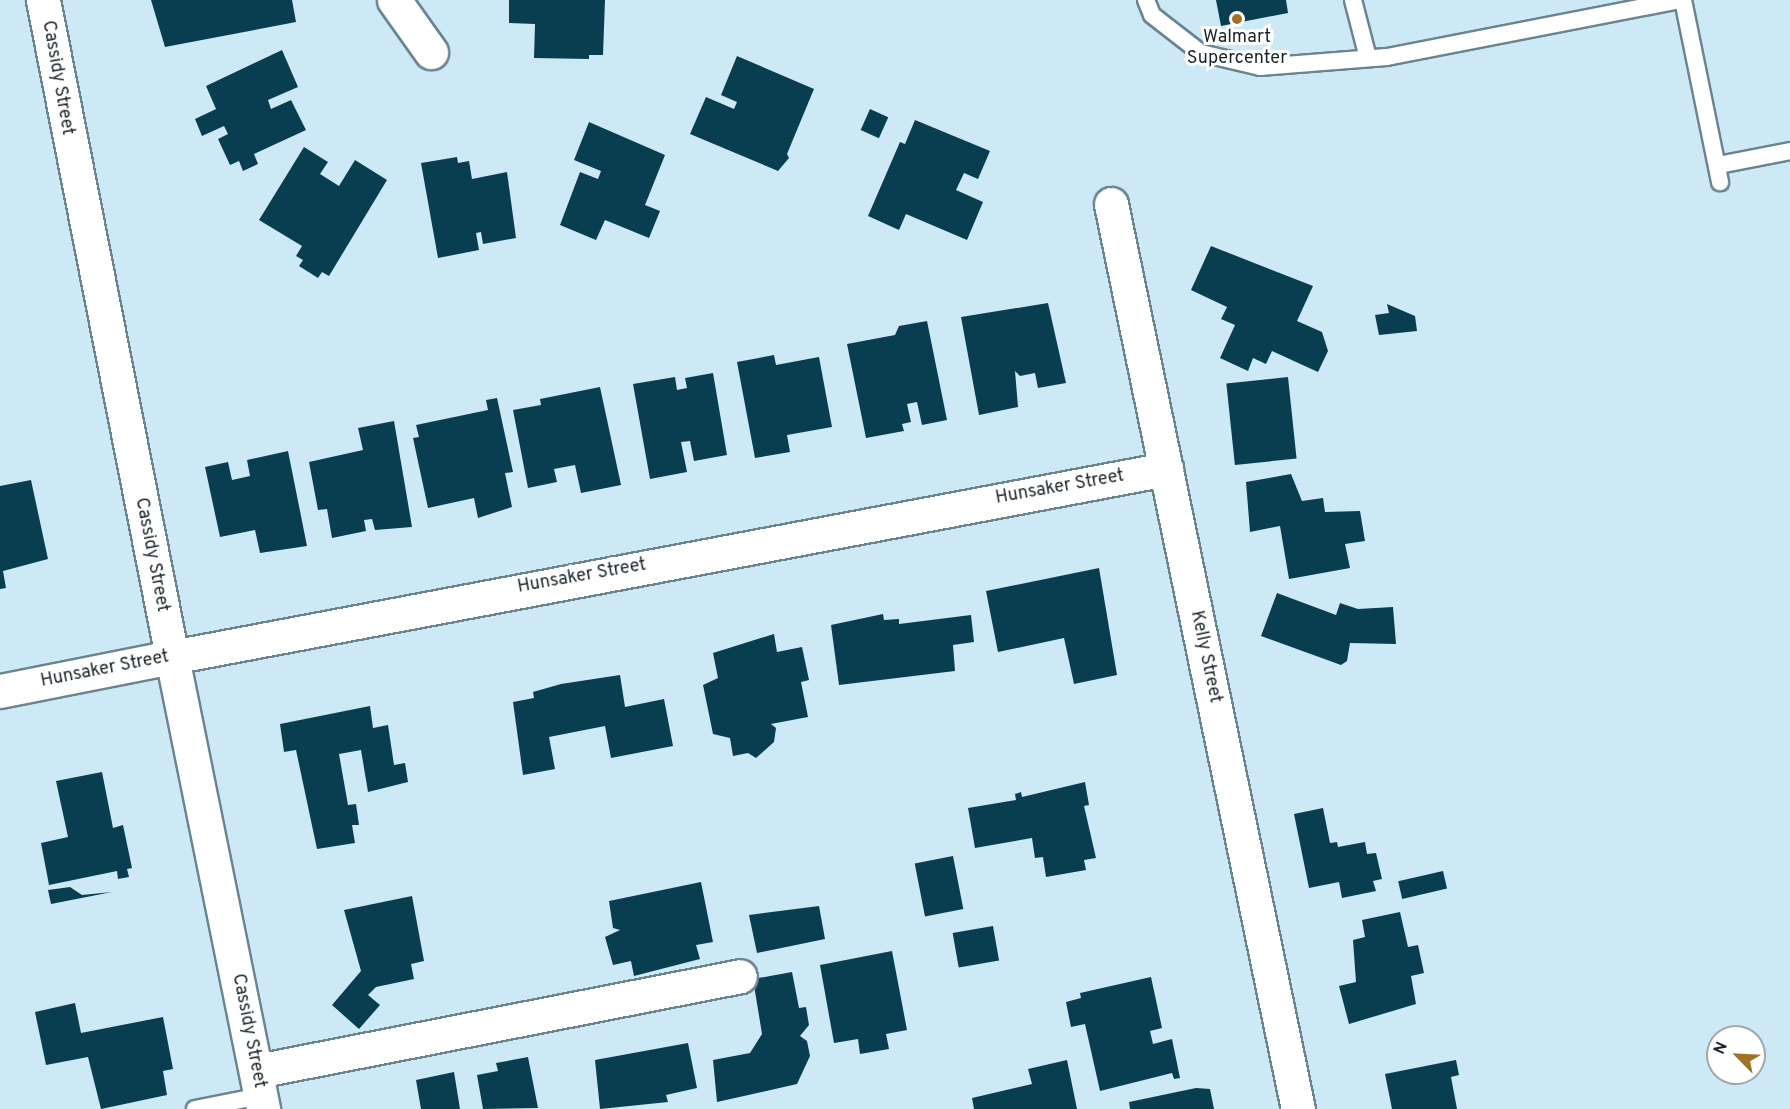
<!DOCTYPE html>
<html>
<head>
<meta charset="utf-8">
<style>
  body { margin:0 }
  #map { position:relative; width:1790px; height:1109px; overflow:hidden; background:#cde9f6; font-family:Overpass,sans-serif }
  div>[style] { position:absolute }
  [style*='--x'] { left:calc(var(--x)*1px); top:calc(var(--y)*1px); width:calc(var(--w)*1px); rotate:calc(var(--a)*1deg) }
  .building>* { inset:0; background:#083e50; transform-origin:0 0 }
  .roads { filter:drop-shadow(2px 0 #6a8490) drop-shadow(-2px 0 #6a8490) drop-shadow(0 2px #6a8490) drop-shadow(0 -2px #6a8490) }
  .service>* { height:16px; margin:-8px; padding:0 8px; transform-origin:8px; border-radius:8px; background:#fff }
  .minor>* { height:33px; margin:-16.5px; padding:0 16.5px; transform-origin:16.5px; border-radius:16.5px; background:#fff }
  .secondary>* { height:33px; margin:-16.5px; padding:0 16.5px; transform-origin:16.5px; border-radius:16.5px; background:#fff }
  .dots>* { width:16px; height:16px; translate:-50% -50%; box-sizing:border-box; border:3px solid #fff; border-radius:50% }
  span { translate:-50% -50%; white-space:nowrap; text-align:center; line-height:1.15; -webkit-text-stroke:6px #fff; paint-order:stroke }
  .poi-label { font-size:18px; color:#192428 }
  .street-label { font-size:18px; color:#192428 }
  .north { position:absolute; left:1706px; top:1025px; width:60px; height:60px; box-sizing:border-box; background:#fff; border:2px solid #a3a7a9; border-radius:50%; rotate:294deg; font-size:16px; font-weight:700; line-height:24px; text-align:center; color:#192428 }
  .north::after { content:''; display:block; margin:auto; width:21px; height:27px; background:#a07224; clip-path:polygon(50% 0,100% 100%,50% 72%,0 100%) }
</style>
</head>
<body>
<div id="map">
  <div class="building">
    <i style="clip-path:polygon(151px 0,292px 0,296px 22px,165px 47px)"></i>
    <i style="clip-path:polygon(509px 0,605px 0,603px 55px,589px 55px,589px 59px,534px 58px,535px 24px,509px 23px)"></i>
    <i style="clip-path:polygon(1216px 0,1286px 0,1288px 13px,1221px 26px)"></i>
    <i style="clip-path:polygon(282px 50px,298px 87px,268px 100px,271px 109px,291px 100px,306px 130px,254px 154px,258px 164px,243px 171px,239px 161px,230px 165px,218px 139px,228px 134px,224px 126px,202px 136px,195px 119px,216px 109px,206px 86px)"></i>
    <i style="clip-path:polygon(737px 56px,814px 89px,787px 154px,789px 158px,778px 171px,690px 134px,706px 97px,734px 109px,737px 102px,721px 95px)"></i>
    <i style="left:870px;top:109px;width:20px;height:23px;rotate:24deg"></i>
    <i style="clip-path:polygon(915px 120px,990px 151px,978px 179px,964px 173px,956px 190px,983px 202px,967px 240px,906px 214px,899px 230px,868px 216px,900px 142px,905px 144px)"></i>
    <i style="clip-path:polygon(589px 122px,665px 155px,645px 205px,660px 211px,649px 238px,605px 220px,596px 240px,560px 225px,580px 172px,598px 179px,601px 171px,574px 160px)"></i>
    <i style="clip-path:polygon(304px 147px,328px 162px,320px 174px,339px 186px,355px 160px,387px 180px,329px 276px,322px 272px,318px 278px,299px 266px,303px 260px,296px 256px,302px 246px,259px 220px)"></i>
    <i style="clip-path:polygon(457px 157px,458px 163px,469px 161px,472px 179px,507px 172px,516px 238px,483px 244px,481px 232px,476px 233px,479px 250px,438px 258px,421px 163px)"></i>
    <i style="clip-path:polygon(1211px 246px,1313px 286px,1297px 321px,1322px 332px,1328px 351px,1318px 372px,1272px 351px,1266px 364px,1253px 358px,1248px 371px,1220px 358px,1235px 325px,1221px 319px,1227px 307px,1191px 290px)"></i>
    <i style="clip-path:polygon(1048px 303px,1066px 383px,1038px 388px,1035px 373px,1020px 376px,1015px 371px,1018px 407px,979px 415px,961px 317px)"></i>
    <i style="clip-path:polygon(1387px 304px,1415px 316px,1417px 331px,1379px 335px,1375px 315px,1389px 313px)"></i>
    <i style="clip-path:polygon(927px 321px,947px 420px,922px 425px,917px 402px,907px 404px,911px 422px,902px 424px,904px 431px,866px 438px,847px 344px,895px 335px,899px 326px)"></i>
    <i style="clip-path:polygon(774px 355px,776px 365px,819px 357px,832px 427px,787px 435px,790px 452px,755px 458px,737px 362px)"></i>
    <i style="clip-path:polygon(713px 373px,727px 455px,694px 461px,690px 441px,681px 442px,687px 472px,650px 479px,633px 384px,675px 377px,677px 390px,687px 388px,685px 378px)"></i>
    <i style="left:1288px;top:377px;width:82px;height:62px;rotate:84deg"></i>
    <i style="clip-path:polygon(600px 387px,621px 485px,581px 493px,575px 465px,554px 469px,557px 482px,528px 488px,513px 410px,541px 405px,540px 399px)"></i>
    <i style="clip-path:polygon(497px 398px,513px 472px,505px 473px,512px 507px,478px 518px,474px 498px,428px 508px,413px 438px,419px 437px,416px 425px,488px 410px,486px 400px)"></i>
    <i style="clip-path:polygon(394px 421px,412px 527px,375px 530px,372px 519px,364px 520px,366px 531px,332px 538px,327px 509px,318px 510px,309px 462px,363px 450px,358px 428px)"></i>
    <i style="clip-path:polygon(288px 451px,307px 546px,260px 553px,255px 530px,220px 537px,205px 467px,228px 462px,232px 480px,250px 476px,247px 460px)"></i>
    <i style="clip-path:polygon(1291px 474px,1302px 501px,1323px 498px,1325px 512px,1360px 511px,1365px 541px,1345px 544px,1350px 568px,1289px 579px,1280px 526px,1250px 532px,1246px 482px)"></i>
    <i style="clip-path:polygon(31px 480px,48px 559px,3px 571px,6px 588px,0 589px,0 486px)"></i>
    <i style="clip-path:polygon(1099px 568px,1117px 675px,1074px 684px,1064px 638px,998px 652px,986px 591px)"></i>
    <i style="clip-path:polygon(1277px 593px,1336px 615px,1340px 603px,1358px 609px,1393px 607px,1396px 644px,1350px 643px,1347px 661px,1341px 665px,1261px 636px)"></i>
    <i style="clip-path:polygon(883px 614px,884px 620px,899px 619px,899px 624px,971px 615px,974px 642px,953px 645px,955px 671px,839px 685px,831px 625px)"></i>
    <i style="clip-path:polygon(774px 634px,777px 652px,802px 647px,809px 680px,801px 682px,808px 717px,771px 724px,776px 728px,774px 742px,756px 758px,748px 753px,733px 756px,730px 738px,713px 734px,703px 685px,718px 678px,713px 653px)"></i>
    <i style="clip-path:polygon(620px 675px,625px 707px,664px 699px,673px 746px,611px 758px,605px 726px,549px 737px,555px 769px,523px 775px,513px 702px,534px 698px,533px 692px,561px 684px)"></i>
    <i style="clip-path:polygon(370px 706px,373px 728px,388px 725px,394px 765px,405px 763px,408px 782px,368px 792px,361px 750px,339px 754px,348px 805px,356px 804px,359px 825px,352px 825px,355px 843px,317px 849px,296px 750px,284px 752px,280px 724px)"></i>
    <i style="clip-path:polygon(102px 772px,113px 828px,123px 825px,132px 868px,127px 869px,129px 877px,118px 879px,117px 871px,49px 885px,41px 843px,68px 837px,56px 781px)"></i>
    <i style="clip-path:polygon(1085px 782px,1089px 805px,1084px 806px,1096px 858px,1084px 860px,1086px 870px,1046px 877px,1043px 857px,1035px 858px,1032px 838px,975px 848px,968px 808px,1016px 800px,1015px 794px,1021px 792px,1022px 797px)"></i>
    <i style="clip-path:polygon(1323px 808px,1330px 843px,1337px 842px,1338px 847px,1365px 842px,1367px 854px,1376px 853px,1382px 879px,1373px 881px,1376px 891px,1342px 898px,1339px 882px,1309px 888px,1294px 814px)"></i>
    <i style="left:953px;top:856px;width:54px;height:39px;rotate:79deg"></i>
    <i style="left:1443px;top:871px;width:18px;height:46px;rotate:77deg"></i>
    <i style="clip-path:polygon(701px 882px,713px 942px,696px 945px,700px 959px,634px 976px,631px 961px,613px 965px,605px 937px,620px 930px,613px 928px,609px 901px)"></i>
    <i style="clip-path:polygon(70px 887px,82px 895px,112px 892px,51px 904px,48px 890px)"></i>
    <i style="clip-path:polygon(412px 896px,424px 961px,411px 964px,414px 979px,376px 987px,368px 995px,380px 1005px,359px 1029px,332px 1005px,361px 971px,344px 910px)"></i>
    <i style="clip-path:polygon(819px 906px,825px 939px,757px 953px,749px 915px)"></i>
    <i style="clip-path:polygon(1400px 912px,1408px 947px,1418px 945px,1424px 973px,1411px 976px,1416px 1004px,1349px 1024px,1339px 986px,1356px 982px,1353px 940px,1365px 937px,1362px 920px)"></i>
    <i style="left:993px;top:926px;width:35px;height:41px;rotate:80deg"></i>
    <i style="clip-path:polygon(892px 951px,907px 1030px,886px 1034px,889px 1049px,860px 1054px,858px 1039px,834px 1043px,820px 965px)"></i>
    <i style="clip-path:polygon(792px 972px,799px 1008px,806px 1007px,809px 1025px,800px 1036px,807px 1041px,810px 1056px,797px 1084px,717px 1102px,713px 1060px,750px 1053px,762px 1034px,753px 979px)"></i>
    <i style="clip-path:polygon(1151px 977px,1162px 1028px,1150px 1031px,1153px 1044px,1172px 1039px,1180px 1078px,1174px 1079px,1172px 1073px,1100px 1091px,1085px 1024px,1071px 1027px,1066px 1002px,1081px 998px,1080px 993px)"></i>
    <i style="clip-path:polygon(75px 1003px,81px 1033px,163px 1017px,173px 1069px,163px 1071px,167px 1095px,101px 1109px,88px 1057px,46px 1065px,35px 1012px)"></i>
    <i style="clip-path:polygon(688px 1043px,697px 1088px,666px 1095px,668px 1102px,600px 1109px,595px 1060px)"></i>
    <i style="clip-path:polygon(528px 1057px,538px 1108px,483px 1109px,477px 1075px,498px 1071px,496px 1063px)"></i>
    <i style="clip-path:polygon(1067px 1060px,1077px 1109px,974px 1109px,972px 1098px,1032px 1084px,1028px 1069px)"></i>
    <i style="clip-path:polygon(1456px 1060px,1459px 1075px,1451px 1077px,1457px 1109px,1392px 1109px,1385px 1074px)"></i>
    <i style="clip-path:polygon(454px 1072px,460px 1109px,421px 1109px,416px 1080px)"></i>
    <i style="clip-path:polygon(1196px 1088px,1210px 1089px,1214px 1109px,1130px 1109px,1129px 1102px)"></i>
  </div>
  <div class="roads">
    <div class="service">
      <i style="--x:1146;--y:0;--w:16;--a:68"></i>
      <i style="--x:1152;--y:15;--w:62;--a:37.8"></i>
      <i style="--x:1201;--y:53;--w:61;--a:13.3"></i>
      <i style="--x:1260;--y:67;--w:127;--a:-4.5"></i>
      <i style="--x:1387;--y:57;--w:299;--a:-11"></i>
      <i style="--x:1353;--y:0;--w:60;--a:75.5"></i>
      <i style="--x:1683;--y:0;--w:186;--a:78.5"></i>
      <i style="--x:1718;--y:165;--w:73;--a:-11"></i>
      <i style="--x:195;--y:1109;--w:66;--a:-11.3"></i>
    </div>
    <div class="minor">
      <i style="--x:43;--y:0;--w:670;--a:78.89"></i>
      <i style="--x:172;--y:657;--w:1012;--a:-10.71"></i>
      <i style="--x:394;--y:0;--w:64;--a:54.6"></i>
      <i style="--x:1111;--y:204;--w:924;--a:78.33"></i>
      <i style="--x:257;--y:1071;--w:492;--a:-11.1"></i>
    </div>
    <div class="secondary">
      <i style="--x:0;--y:691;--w:175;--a:-11.2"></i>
      <i style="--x:172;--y:657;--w:461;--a:78.6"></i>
    </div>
  </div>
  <div class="dots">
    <i style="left:1237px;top:19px;background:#a07224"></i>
  </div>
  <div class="poi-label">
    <span style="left:1237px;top:49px">Walmart<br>Supercenter</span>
  </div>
  <div class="street-label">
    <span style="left:57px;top:78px;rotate:80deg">Cassidy Street</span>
    <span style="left:1060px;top:488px;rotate:-10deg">Hunsaker Street</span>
    <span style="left:151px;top:555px;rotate:79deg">Cassidy Street</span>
    <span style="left:582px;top:577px;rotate:-10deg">Hunsaker Street</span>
    <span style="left:1205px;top:657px;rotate:78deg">Kelly Street</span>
    <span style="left:105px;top:670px;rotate:-11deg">Hunsaker Street</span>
    <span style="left:248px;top:1031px;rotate:79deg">Cassidy Street</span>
  </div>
  <div class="north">N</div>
</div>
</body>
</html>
